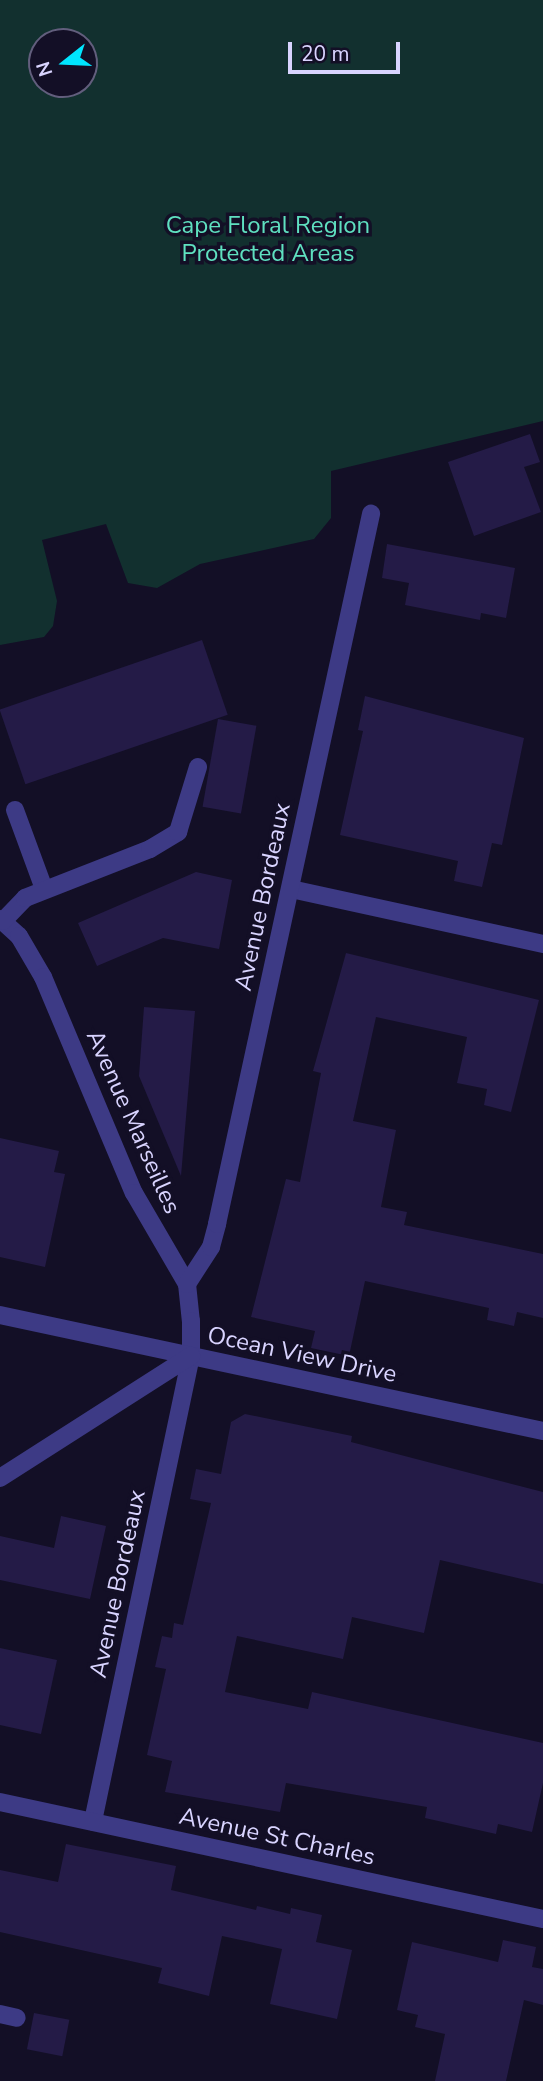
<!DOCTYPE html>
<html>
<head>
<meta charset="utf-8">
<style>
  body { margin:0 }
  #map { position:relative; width:543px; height:2081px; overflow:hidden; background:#130f26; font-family:"Nunito Sans",sans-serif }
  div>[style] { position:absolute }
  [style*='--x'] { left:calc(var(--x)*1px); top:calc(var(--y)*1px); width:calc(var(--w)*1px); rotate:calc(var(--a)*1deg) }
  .green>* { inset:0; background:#12302f }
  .building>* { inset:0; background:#241b47; transform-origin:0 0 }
  .minor>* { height:18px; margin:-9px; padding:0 9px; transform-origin:9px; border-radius:9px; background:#3d3a85 }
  span { translate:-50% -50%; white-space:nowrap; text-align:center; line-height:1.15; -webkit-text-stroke:7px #130f26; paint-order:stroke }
  .park-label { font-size:24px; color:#5fe0c0 }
  .street-label { font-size:24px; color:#d9d4ff }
  .north { position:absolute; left:28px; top:28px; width:70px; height:70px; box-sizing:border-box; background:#130f26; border:2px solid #625e7d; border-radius:50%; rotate:252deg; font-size:19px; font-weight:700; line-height:28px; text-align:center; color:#d9d4ff }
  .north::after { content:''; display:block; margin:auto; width:24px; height:32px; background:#00e5ff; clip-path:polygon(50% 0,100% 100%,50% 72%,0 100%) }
  .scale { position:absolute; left:288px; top:42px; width:112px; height:32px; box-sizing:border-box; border:4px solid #d9d4ff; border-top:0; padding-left:9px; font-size:21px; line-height:24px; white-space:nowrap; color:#d9d4ff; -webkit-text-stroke:5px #130f26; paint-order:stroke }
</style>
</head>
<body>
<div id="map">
  <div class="green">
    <i style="clip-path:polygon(evenodd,0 0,543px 0,543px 421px,331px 471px,331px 518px,314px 539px,200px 564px,157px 588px,128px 583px,106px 524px,42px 540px,57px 601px,53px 626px,44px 637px,0 645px,0 0,42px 42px,84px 42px,84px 84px,42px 84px,42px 42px)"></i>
  </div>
  <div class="building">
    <i style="clip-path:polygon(530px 434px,540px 462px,524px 467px,541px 512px,474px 536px,448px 462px)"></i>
    <i style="clip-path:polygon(387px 544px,515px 568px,506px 618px,481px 613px,480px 620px,405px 605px,409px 583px,382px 578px)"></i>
    <i style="left:202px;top:640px;width:79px;height:214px;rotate:71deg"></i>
    <i style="clip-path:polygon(365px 696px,524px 738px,502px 845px,492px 843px,482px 887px,454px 881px,458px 861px,340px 835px,363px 731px,358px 730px)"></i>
    <i style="left:218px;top:719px;width:39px;height:89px;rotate:10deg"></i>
    <i style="clip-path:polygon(196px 872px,232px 880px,219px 949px,163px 938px,97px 966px,78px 923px)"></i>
    <i style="clip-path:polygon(346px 953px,539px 1000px,511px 1112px,484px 1105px,487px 1089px,457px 1083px,467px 1037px,376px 1017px,353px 1121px,396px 1130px,381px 1207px,407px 1212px,404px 1225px,543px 1254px,543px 1318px,517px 1312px,514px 1326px,487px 1320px,489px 1308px,365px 1281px,349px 1356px,311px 1348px,315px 1331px,251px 1317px,286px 1179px,300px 1182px,321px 1073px,313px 1071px)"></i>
    <i style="clip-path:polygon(144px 1007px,195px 1011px,181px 1176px,139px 1076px)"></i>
    <i style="clip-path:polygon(0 1138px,59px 1151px,54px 1172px,65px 1174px,45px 1267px,0 1257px)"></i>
    <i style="clip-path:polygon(245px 1414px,352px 1436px,351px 1442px,543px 1492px,543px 1584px,440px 1560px,424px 1633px,352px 1617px,343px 1659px,237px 1636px,225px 1692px,308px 1709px,312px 1692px,543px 1743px,543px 1783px,532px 1832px,498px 1824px,496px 1834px,425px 1818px,427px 1807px,286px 1783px,280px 1812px,165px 1792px,172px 1761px,147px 1755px,166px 1669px,155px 1667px,162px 1636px,172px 1638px,174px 1623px,183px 1625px,211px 1503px,190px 1499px,196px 1469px,221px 1474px,231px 1422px)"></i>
    <i style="clip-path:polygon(61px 1516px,106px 1526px,90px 1599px,0 1580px,0 1536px,54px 1548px)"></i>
    <i style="clip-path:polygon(0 1648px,57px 1660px,41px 1734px,0 1725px)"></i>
    <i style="clip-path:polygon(66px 1844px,176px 1866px,171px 1890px,256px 1910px,257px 1906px,290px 1914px,291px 1908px,322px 1915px,316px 1942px,352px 1950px,337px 2019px,270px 2004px,282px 1949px,222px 1936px,209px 1996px,158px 1983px,162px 1968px,0 1932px,0 1870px,58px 1882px)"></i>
    <i style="clip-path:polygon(503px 1940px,536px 1947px,532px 1967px,543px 1969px,543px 2005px,524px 2000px,506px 2081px,435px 2081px,445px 2034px,415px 2027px,418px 2015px,397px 2010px,412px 1942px,498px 1962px)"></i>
    <i style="left:34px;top:2013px;width:36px;height:37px;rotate:11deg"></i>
  </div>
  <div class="minor">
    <i style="--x:15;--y:810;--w:84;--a:69.8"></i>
    <i style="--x:291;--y:889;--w:258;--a:12.3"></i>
    <i style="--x:0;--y:919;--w:25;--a:42"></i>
    <i style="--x:19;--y:936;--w:48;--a:59.7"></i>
    <i style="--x:43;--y:977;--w:234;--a:67.2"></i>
    <i style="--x:134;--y:1193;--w:105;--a:59.8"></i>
    <i style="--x:187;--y:1284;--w:37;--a:84"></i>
    <i style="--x:191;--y:1321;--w:35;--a:90"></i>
    <i style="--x:191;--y:1356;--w:476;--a:101.9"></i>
    <i style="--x:3;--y:921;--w:32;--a:-46"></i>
    <i style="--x:25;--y:898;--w:134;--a:-21.4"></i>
    <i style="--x:150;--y:849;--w:33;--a:-31"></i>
    <i style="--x:178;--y:832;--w:68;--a:-72.9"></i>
    <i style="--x:187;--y:1284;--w:44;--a:-57"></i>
    <i style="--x:211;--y:1247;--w:24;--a:-75"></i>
    <i style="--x:217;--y:1224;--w:727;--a:-77.76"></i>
    <i style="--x:0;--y:1315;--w:555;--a:12.06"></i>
    <i style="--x:0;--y:1478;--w:227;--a:-32.6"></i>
    <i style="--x:0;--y:1802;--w:555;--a:12.16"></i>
    <i style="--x:0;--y:2014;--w:17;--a:13"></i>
  </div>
  <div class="park-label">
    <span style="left:268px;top:240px">Cape Floral Region<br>Protected Areas</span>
  </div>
  <div class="street-label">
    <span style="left:263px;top:897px;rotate:-78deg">Avenue Bordeaux</span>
    <span style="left:133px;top:1122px;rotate:66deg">Avenue Marseilles</span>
    <span style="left:302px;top:1355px;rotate:12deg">Ocean View Drive</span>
    <span style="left:118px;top:1584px;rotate:-78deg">Avenue Bordeaux</span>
    <span style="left:277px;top:1837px;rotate:12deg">Avenue St Charles</span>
  </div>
  <div class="north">N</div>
  <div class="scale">20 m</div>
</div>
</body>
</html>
